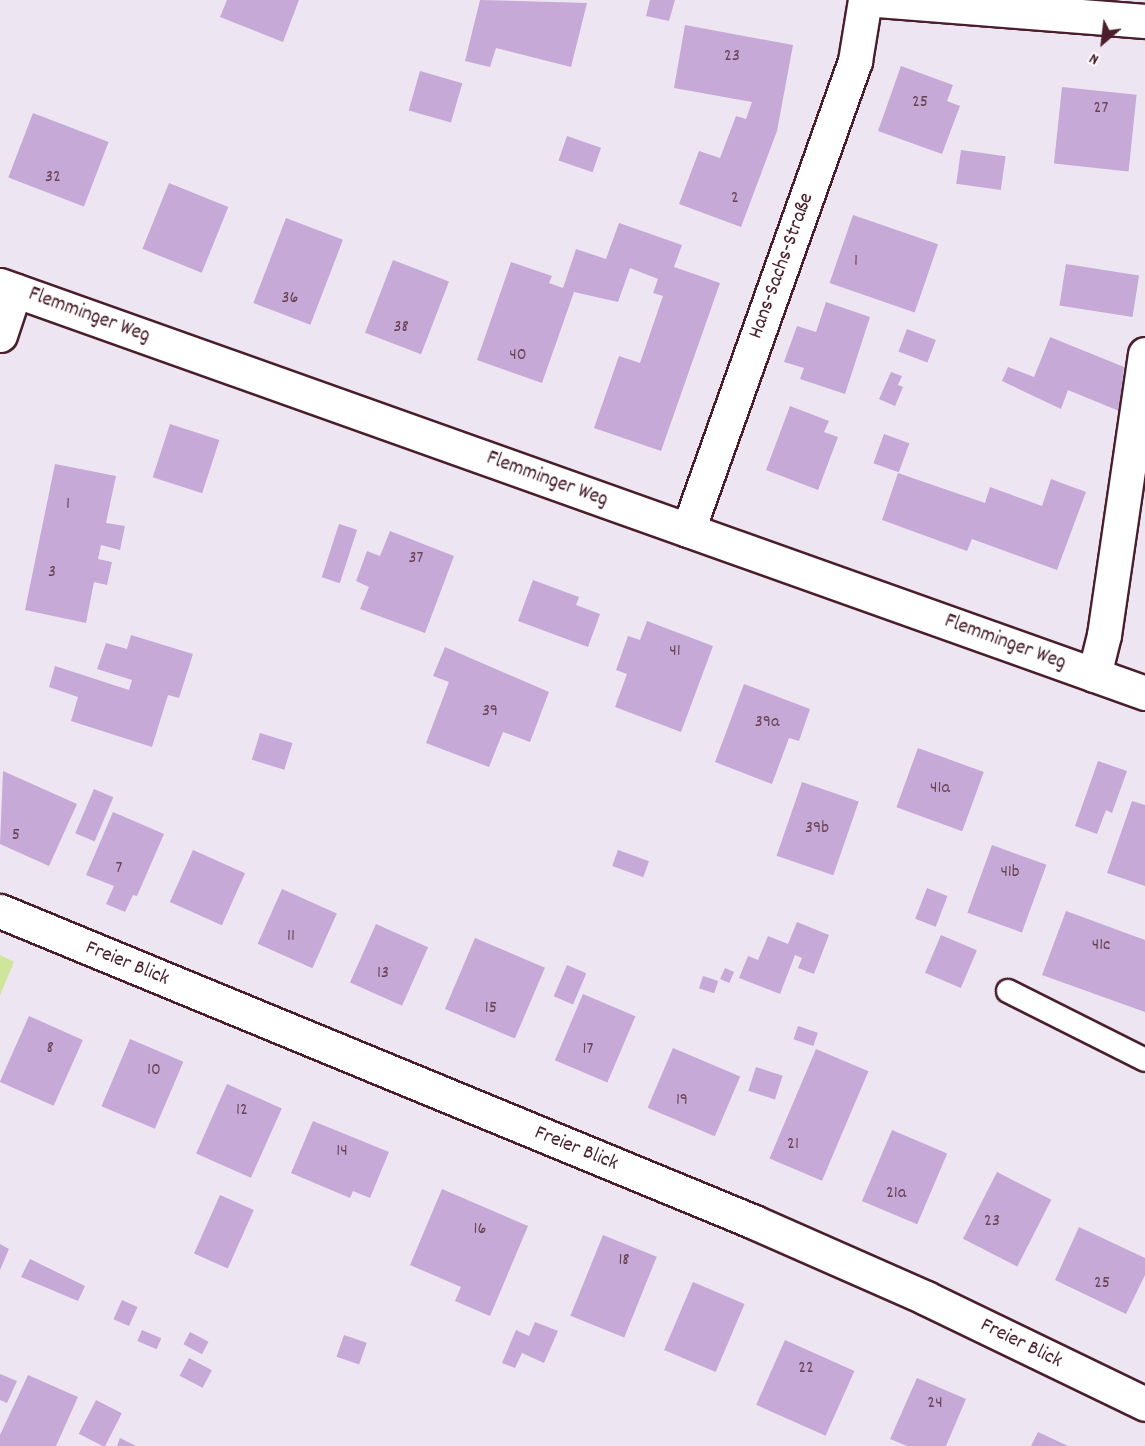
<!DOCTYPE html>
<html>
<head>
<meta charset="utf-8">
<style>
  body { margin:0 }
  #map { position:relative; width:1145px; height:1446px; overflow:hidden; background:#eee5f3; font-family:Dekko,sans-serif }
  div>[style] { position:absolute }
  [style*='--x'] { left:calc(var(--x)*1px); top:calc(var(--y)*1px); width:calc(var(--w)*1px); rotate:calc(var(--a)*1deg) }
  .green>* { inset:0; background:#cfe59a }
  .building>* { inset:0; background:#c6a9d6; transform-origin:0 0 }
  .roads { filter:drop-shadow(2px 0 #4a1f2b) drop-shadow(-2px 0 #4a1f2b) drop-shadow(0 2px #4a1f2b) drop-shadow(0 -2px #4a1f2b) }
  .lane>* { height:22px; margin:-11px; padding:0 11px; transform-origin:11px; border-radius:11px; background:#fff }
  .street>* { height:33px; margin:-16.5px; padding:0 16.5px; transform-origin:16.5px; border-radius:16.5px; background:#fff }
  span { translate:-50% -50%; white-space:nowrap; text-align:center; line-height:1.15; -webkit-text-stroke:5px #fff; paint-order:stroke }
  .number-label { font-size:18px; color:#694256 }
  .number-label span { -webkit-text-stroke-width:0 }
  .street-label { font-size:21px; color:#4a1f2b }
  .north { position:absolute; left:1073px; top:12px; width:60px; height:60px; -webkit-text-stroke:4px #fff; paint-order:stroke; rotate:208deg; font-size:16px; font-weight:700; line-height:24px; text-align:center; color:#4a1f2b }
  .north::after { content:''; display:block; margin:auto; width:21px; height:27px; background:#4a1f2b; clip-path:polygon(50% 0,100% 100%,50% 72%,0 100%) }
</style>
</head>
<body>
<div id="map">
  <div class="green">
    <i style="clip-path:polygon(0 955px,14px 962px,0 995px)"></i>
  </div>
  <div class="building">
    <i style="clip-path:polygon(227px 0,299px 0,283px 42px,220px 17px)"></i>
    <i style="clip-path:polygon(480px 0,587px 3px,571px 67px,496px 48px,490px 67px,465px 61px)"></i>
    <i style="clip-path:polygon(650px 0,675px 0,669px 21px,646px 16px)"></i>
    <i style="clip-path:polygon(685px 25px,793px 45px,777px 131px,741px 227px,679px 204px,699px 151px,720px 158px,736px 116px,746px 119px,752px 102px,674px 88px)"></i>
    <i style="clip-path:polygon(901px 66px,953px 85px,947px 101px,960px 106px,942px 154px,878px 131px)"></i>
    <i style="left:420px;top:71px;width:44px;height:41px;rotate:16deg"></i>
    <i style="left:1062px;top:87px;width:75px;height:77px;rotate:6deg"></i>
    <i style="left:33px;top:113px;width:81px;height:69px;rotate:21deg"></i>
    <i style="left:567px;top:136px;width:36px;height:26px;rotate:19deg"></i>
    <i style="left:961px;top:150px;width:45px;height:34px;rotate:8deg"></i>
    <i style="left:169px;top:183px;width:64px;height:71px;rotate:22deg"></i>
    <i style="left:853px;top:215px;width:90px;height:72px;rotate:19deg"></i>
    <i style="left:286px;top:218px;width:61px;height:91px;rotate:21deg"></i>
    <i style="clip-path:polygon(619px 223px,682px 245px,674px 267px,720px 283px,661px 451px,594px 428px,619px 356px,640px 363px,663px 296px,653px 293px,658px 279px,630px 268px,618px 302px,574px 292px,542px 383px,477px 360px,511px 262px,552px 276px,549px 283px,563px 288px,576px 249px,606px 259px)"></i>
    <i style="left:393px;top:260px;width:60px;height:78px;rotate:21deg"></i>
    <i style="left:1066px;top:264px;width:74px;height:42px;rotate:9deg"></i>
    <i style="clip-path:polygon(826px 302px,870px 317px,845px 394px,800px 379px,804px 368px,784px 362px,797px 326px,816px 332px)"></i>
    <i style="left:907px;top:329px;width:31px;height:24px;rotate:21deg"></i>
    <i style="clip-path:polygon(1050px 337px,1124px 367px,1119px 411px,1068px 390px,1061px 409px,1002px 381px,1008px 367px,1034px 377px)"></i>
    <i style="clip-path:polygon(891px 372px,902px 376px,898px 385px,903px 387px,895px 406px,879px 399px)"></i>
    <i style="clip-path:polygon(790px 406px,829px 421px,824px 432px,838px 437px,818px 490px,766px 470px)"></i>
    <i style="left:170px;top:424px;width:52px;height:56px;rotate:18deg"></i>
    <i style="left:884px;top:434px;width:27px;height:31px;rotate:20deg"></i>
    <i style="clip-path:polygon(55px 464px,116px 476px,106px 523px,125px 526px,120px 550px,101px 545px,98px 559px,112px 562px,107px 585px,94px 582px,86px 623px,25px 610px)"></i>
    <i style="clip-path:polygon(898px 473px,985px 503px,990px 487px,1042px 506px,1051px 479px,1086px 492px,1057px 570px,972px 539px,967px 551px,882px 520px)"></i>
    <i style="left:339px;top:524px;width:19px;height:56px;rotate:18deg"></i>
    <i style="clip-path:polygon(390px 531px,454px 556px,425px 633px,360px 609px,369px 587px,356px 581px,367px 551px,380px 556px)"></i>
    <i style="clip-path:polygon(533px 580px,579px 597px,576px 605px,600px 614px,588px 647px,518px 621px)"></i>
    <i style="clip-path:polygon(647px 621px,713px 646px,681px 732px,615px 707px,627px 674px,616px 670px,628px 636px,640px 640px)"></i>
    <i style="clip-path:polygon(131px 635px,193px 654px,179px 698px,168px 695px,152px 747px,71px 721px,78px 697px,49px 687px,55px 666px,129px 690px,132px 680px,97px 669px,106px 643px,127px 649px)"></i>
    <i style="clip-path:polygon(445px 647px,549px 692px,530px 742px,503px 732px,489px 767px,426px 743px,449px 682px,433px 676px)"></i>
    <i style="clip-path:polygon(744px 684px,810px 709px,799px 741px,789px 738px,772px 784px,715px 762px)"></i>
    <i style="left:260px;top:733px;width:34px;height:28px;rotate:17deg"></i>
    <i style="left:918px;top:748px;width:70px;height:63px;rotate:20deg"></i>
    <i style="clip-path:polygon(1098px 761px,1127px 771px,1112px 813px,1106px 810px,1097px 834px,1075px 826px)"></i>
    <i style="clip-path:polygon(3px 771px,77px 804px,49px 866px,0 844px)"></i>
    <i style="left:802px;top:782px;width:60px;height:78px;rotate:19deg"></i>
    <i style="left:94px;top:789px;width:21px;height:48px;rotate:23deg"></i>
    <i style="clip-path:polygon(1132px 801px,1145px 805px,1145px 886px,1107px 873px)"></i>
    <i style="clip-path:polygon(113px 812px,164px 834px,137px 896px,133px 895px,125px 912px,106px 904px,114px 886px,86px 875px)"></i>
    <i style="left:992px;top:845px;width:58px;height:72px;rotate:20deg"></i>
    <i style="left:193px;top:850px;width:57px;height:57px;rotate:24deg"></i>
    <i style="left:618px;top:850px;width:33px;height:17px;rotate:20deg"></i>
    <i style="left:927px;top:888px;width:22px;height:33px;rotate:21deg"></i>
    <i style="left:282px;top:889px;width:60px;height:60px;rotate:24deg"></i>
    <i style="clip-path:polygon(1066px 911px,1145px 940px,1145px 1012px,1042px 975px)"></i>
    <i style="clip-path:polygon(797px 922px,829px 935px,814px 974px,798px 968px,802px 958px,795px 955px,780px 994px,739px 978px,748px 956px,758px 960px,768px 936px,788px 944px)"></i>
    <i style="left:376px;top:924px;width:57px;height:64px;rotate:24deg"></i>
    <i style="left:941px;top:935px;width:39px;height:41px;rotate:23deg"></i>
    <i style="left:475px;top:938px;width:76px;height:77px;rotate:23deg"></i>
    <i style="left:567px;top:965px;width:21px;height:34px;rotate:23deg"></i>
    <i style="left:725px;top:968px;width:10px;height:12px;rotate:24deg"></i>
    <i style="left:703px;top:976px;width:16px;height:13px;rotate:18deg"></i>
    <i style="left:583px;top:994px;width:57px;height:72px;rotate:23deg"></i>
    <i style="left:29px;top:1016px;width:59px;height:72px;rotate:24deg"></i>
    <i style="left:798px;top:1026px;width:21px;height:14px;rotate:19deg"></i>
    <i style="left:130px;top:1039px;width:58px;height:73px;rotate:23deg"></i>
    <i style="left:673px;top:1048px;width:73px;height:65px;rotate:23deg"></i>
    <i style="left:816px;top:1049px;width:57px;height:119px;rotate:23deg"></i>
    <i style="left:756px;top:1067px;width:28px;height:25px;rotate:18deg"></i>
    <i style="left:227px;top:1084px;width:60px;height:76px;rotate:24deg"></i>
    <i style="clip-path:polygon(313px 1121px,389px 1152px,370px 1198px,353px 1191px,350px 1198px,291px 1173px)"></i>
    <i style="left:892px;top:1130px;width:60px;height:77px;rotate:23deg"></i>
    <i style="left:997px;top:1172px;width:61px;height:75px;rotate:27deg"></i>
    <i style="clip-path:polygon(442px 1189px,528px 1226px,490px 1316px,455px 1301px,461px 1287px,410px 1265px)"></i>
    <i style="left:220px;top:1195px;width:37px;height:64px;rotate:24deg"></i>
    <i style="clip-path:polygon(1079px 1227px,1145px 1258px,1145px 1275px,1126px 1314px,1055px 1280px)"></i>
    <i style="left:603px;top:1235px;width:58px;height:87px;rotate:22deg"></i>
    <i style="clip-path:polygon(0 1244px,9px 1249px,0 1270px)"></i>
    <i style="clip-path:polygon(30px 1259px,85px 1286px,78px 1301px,21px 1277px)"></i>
    <i style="left:693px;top:1282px;width:56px;height:74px;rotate:23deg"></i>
    <i style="left:122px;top:1300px;width:17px;height:21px;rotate:24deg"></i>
    <i style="clip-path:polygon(535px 1322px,558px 1331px,544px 1363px,522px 1353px,515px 1368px,502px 1363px,516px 1330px,529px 1336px)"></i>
    <i style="left:142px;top:1330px;width:21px;height:12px;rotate:23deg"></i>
    <i style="left:190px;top:1332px;width:21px;height:14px;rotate:28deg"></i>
    <i style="left:344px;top:1335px;width:24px;height:23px;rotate:19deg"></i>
    <i style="left:785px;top:1340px;width:76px;height:71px;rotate:24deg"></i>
    <i style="left:189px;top:1358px;width:26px;height:20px;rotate:28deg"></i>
    <i style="clip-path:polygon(0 1374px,17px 1381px,7px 1403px,0 1400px)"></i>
    <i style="clip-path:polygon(28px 1375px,78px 1397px,56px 1446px,0 1446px,0 1435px)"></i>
    <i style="clip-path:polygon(917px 1378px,966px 1399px,946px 1446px,907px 1446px,890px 1439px)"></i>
    <i style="left:96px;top:1400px;width:29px;height:38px;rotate:27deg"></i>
    <i style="clip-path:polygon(1038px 1432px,1068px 1446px,1031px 1446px)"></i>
    <i style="clip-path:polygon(120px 1438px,136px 1446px,117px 1446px)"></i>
  </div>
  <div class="roads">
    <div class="lane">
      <i style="--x:1008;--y:991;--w:153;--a:26.7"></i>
    </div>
    <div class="street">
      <i style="--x:878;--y:0;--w:268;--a:4.5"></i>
      <i style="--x:0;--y:285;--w:1216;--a:19.61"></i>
      <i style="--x:0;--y:335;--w:47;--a:-71.6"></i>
      <i style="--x:688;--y:530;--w:498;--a:-70.4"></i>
      <i style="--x:855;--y:61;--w:62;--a:-80.7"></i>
      <i style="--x:1094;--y:675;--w:41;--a:-76"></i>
      <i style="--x:1104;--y:635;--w:284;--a:-81.7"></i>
      <i style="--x:0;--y:911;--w:816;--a:22.41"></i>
      <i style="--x:754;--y:1222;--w:188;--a:23.8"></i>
      <i style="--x:926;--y:1298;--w:243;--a:25.8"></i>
    </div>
  </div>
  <div class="number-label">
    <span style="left:732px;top:57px">23</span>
    <span style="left:920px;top:103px">25</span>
    <span style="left:1101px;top:109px">27</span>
    <span style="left:53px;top:178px">32</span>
    <span style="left:735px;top:199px">2</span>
    <span style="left:856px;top:262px">1</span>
    <span style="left:290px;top:299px">36</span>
    <span style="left:401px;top:328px">38</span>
    <span style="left:518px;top:356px">40</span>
    <span style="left:68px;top:505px">1</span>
    <span style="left:416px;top:559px">37</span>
    <span style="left:52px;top:573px">3</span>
    <span style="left:675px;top:652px">41</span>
    <span style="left:490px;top:712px">39</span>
    <span style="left:767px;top:723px">39a</span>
    <span style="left:940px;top:789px">41a</span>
    <span style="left:817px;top:829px">39b</span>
    <span style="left:16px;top:836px">5</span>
    <span style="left:119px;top:869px">7</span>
    <span style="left:1010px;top:873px">41b</span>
    <span style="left:291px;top:937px">11</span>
    <span style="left:1101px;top:946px">41c</span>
    <span style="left:383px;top:974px">13</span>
    <span style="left:491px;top:1009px">15</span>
    <span style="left:50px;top:1049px">8</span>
    <span style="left:588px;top:1050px">17</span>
    <span style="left:154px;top:1071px">10</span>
    <span style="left:682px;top:1101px">19</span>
    <span style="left:242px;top:1111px">12</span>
    <span style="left:793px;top:1145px">21</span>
    <span style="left:342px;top:1152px">14</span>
    <span style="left:896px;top:1194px">21a</span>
    <span style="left:992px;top:1222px">23</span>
    <span style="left:480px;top:1230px">16</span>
    <span style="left:624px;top:1261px">18</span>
    <span style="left:1102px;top:1284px">25</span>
    <span style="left:806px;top:1369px">22</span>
    <span style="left:935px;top:1404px">24</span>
  </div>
  <div class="street-label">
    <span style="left:782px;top:266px;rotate:-70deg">Hans-Sachs-Straße</span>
    <span style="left:89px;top:316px;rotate:20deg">Flemminger Weg</span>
    <span style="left:547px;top:480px;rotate:20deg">Flemminger Weg</span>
    <span style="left:1005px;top:643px;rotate:20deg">Flemminger Weg</span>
    <span style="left:127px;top:964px;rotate:22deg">Freier Blick</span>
    <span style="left:576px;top:1149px;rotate:22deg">Freier Blick</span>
    <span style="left:1021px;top:1344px;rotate:26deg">Freier Blick</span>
  </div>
  <div class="north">N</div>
</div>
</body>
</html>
